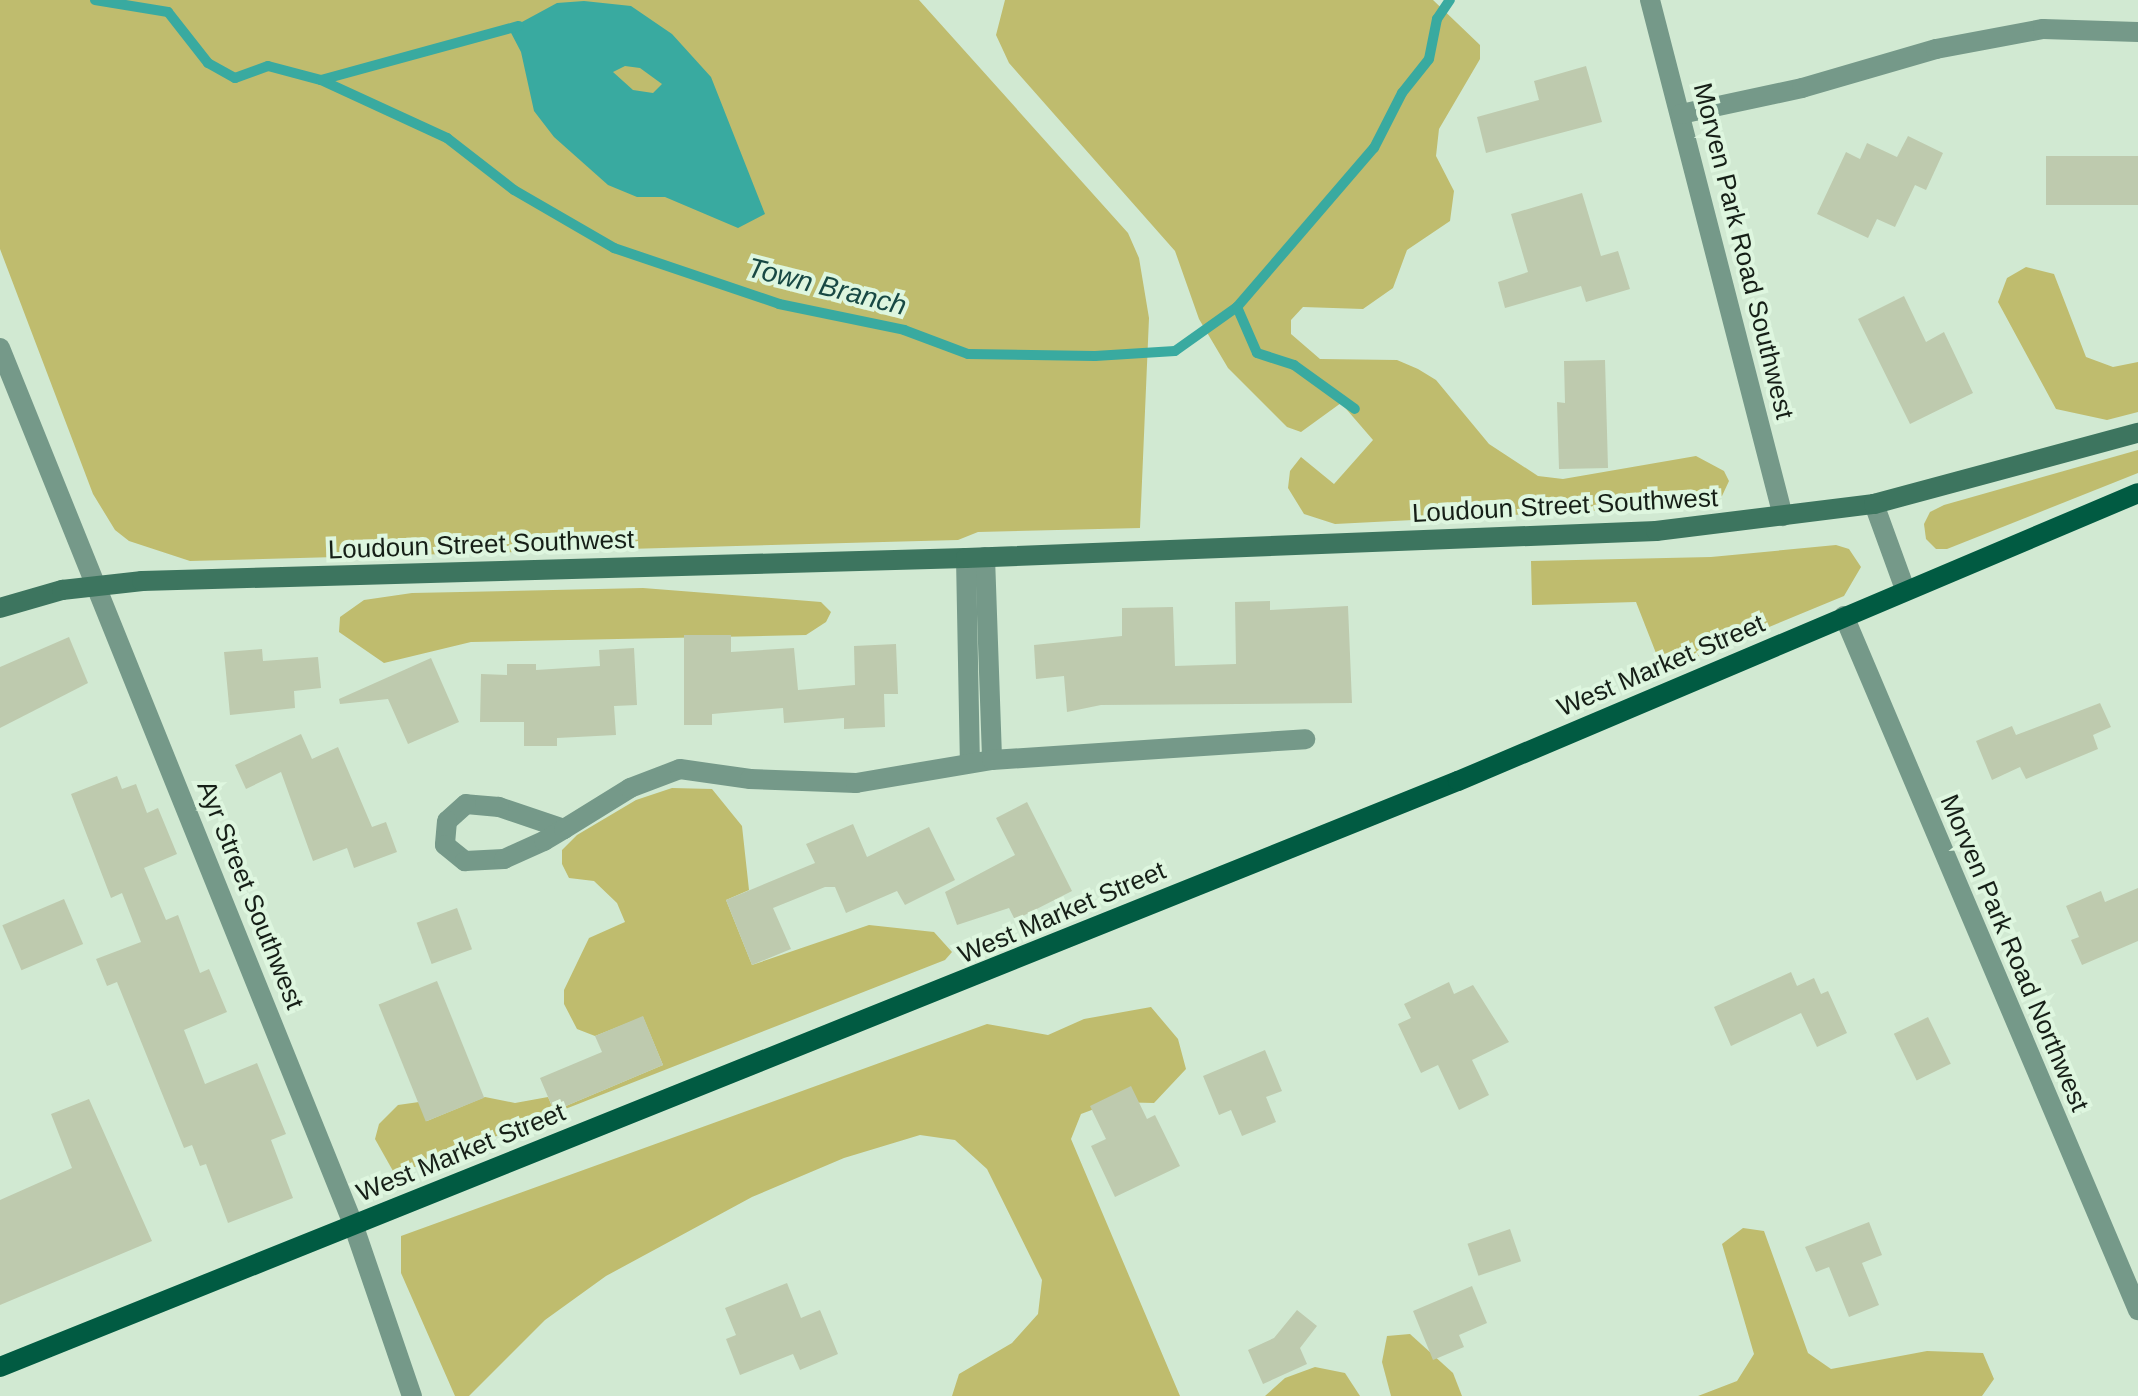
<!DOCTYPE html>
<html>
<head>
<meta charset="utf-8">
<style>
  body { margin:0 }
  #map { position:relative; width:2138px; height:1396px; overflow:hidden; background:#d1e9d2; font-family:Helvetica,sans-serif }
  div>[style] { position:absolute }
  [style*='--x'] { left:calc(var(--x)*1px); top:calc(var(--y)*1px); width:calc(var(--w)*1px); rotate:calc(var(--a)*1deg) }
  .green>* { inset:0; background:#bfbc6e }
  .water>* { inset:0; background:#39aaa0 }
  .stream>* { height:10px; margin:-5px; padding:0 5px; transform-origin:5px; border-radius:5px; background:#39aaa0 }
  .building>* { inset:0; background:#becaae; transform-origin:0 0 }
  .minor>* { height:20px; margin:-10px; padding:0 10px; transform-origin:10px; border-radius:10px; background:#759989 }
  .tertiary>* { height:20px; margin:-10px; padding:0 10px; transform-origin:10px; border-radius:10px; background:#759989 }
  .secondary>* { height:20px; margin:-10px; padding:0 10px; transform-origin:10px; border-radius:10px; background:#3d755f }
  .primary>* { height:20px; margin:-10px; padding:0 10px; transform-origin:10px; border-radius:10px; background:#015b42 }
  span { translate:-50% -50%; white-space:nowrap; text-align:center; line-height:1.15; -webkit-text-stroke:8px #def6df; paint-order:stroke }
  .street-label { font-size:26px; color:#161f17 }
  .water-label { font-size:28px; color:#184944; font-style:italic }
</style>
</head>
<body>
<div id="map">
  <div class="green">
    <i style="clip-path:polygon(0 0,919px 0,1128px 233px,1139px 258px,1149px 318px,1140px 528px,978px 532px,958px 540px,190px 561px,129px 541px,115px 530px,93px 494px,0 249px)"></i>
    <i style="clip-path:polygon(1005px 0,1433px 0,1480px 45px,1480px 59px,1439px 129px,1436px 156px,1454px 191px,1450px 221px,1407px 250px,1393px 288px,1363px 309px,1303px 307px,1291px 320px,1291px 334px,1320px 359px,1397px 360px,1418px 369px,1436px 380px,1489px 444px,1538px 476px,1563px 479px,1696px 456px,1724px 471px,1729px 481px,1722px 496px,1705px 505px,1335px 524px,1304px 514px,1288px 488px,1290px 471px,1301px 457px,1334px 484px,1373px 440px,1341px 403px,1301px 432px,1287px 427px,1228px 368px,1199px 319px,1175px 251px,1009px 63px,996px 35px)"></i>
    <i style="clip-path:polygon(2026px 267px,2054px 274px,2086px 357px,2113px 367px,2138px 362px,2138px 412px,2107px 420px,2056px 409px,1998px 302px,2007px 278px)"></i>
    <i style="clip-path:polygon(2138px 450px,2138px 473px,1947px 549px,1936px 549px,1926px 539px,1924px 524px,1930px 512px,1944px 505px)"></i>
    <i style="clip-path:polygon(1836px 545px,1849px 549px,1861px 567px,1844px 596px,1663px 671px,1636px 602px,1532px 605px,1531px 561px,1711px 557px)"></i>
    <i style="clip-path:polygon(643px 588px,821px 602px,831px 612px,826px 622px,806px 635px,471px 642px,384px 663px,339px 632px,340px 617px,364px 600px,412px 593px)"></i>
    <i style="clip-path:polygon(672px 788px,712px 789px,742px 826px,749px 890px,726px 900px,752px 965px,869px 925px,934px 932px,952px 952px,945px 960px,420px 1166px,393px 1171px,375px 1139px,379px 1124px,398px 1105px,419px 1102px,427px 1121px,485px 1097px,515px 1103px,548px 1097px,554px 1111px,663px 1065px,643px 1017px,595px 1036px,577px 1029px,564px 1004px,564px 990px,589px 938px,625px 922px,617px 903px,594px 881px,569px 878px,562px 864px,562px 850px,577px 835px,636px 800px)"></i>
    <i style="clip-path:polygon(1151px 1007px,1178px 1039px,1186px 1069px,1154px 1103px,1113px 1102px,1081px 1114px,1071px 1139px,1180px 1396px,952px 1396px,959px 1374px,1012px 1343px,1038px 1314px,1042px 1280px,987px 1169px,955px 1140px,920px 1135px,844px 1158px,752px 1197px,606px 1276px,545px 1320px,469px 1396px,455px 1396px,401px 1273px,401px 1236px,987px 1024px,1048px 1035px,1084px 1019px)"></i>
    <i style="clip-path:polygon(1743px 1228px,1764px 1231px,1808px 1353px,1831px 1369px,1927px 1351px,1983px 1353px,1994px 1379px,1982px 1396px,1698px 1396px,1737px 1381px,1754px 1354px,1722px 1244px)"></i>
    <i style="clip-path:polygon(1410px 1334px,1453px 1373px,1462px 1396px,1391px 1396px,1382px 1362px,1387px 1336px)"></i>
    <i style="clip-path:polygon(1315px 1367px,1345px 1373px,1360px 1396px,1265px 1396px,1285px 1378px)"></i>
  </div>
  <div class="water">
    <i style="clip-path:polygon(evenodd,584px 1px,631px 6px,672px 34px,711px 77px,765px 214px,738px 228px,665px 197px,637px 197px,608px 185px,554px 137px,534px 111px,521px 52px,509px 29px,557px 3px,584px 1px,625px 66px,640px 68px,662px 84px,653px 93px,633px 90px,613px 72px,625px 66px)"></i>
  </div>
  <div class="stream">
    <i style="--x:95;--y:0;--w:74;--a:9.3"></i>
    <i style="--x:168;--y:12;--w:65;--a:51.9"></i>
    <i style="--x:208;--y:63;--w:31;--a:29"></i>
    <i style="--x:235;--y:78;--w:35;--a:-20"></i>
    <i style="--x:268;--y:66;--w:55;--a:14.8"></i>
    <i style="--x:321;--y:80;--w:139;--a:24.7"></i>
    <i style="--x:447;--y:138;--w:85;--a:37.8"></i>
    <i style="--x:514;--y:190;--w:116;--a:30.1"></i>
    <i style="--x:614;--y:248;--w:174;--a:18.7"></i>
    <i style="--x:779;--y:304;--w:128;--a:11.7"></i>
    <i style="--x:904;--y:330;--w:68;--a:20.6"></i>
    <i style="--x:968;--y:354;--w:127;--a:0.9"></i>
    <i style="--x:1095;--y:356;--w:80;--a:-3.6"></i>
    <i style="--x:1175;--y:351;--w:76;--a:-35.4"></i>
    <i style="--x:1237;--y:307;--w:210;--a:-49.3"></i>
    <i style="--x:1374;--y:148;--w:62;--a:-63"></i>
    <i style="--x:1402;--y:93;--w:43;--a:-51.5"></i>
    <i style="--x:1429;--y:59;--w:41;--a:-78.7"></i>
    <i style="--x:1437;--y:19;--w:23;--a:-56"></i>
    <i style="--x:321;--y:80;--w:205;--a:-15.3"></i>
    <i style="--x:1237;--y:307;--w:50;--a:66.5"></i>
    <i style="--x:1257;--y:353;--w:39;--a:18"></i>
    <i style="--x:1294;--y:365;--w:75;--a:35.8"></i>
  </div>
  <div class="building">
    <i style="clip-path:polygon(1586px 66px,1602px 122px,1486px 153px,1477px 117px,1539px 100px,1534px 81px)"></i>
    <i style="clip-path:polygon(1908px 136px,1943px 153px,1926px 190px,1915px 185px,1895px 227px,1877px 219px,1868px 238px,1817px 214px,1846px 152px,1860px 159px,1867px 143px,1897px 157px)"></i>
    <i style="left:2046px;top:156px;width:92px;height:49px"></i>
    <i style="clip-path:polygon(1582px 193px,1601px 256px,1618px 251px,1630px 289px,1586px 302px,1581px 286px,1505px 308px,1498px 282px,1528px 272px,1511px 214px)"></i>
    <i style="clip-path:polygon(1904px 296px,1926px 342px,1944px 332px,1973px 393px,1910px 424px,1858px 319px)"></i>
    <i style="clip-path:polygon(1605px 360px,1608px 468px,1559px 469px,1557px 402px,1565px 403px,1564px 361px)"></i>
    <i style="clip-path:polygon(1270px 601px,1270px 610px,1348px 606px,1352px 703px,1101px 705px,1067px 712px,1064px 676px,1036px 679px,1034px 645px,1122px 636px,1122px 608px,1173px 607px,1175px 666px,1236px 664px,1235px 602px)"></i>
    <i style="clip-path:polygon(684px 635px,731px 635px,731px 652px,794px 648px,798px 690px,855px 685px,854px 646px,896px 644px,898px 694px,884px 694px,885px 727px,844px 729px,844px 718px,784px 723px,783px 708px,712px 714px,712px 725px,684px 725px)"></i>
    <i style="clip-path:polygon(69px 637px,88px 683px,0 728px,0 667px)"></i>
    <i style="clip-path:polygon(634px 648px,637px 705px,614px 706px,616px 735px,557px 738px,557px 746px,524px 746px,524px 722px,480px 722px,481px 674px,507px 675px,507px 664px,536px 664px,536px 670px,600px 666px,599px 650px)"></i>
    <i style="clip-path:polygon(262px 649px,263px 661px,318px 657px,321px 688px,294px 691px,295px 708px,230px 715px,224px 652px)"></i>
    <i style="clip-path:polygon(431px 658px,459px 722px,408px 744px,388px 699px,340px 704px,339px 699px)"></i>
    <i style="clip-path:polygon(2100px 703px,2111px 727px,2093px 735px,2098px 749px,2026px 779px,2020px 767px,1992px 780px,1976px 741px,2012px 726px,2016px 735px)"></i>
    <i style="clip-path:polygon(301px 734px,312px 759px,338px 747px,372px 827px,386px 822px,397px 852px,354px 868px,347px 848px,313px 861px,281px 772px,246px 789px,235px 765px)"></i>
    <i style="clip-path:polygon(117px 776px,122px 789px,136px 784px,147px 813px,158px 808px,177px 854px,144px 868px,166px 920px,178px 915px,200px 973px,209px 969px,227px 1012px,184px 1030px,205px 1084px,257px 1063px,286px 1134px,271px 1140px,293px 1198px,228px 1223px,206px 1164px,200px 1166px,192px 1145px,184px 1148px,117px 982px,107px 986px,96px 959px,141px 942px,122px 893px,111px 898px,71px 794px)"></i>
    <i style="clip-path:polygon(1027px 802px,1072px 891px,1015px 920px,1009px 908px,957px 925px,945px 892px,1015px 855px,996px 818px)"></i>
    <i style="clip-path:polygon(853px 824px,867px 857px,929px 827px,955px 880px,905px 905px,897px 891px,846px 913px,835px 887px,825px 887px,773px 908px,791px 949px,752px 965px,726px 900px,815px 863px,806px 844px)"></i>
    <i style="clip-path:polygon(2138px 888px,2138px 941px,2082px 965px,2071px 940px,2079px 937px,2066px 906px,2101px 891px,2105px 902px)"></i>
    <i style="left:64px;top:899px;width:49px;height:67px;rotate:67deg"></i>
    <i style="left:457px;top:908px;width:44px;height:43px;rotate:70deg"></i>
    <i style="clip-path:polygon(1791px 972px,1797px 986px,1814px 978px,1821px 994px,1828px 991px,1847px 1033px,1817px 1047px,1801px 1013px,1731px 1046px,1714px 1007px)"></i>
    <i style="left:437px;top:981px;width:126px;height:63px;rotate:68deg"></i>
    <i style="clip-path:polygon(1449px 982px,1454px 994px,1473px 985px,1509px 1042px,1472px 1060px,1489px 1095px,1459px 1110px,1438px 1065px,1421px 1073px,1398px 1024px,1411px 1018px,1404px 1004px)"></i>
    <i style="clip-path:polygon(643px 1016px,663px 1065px,554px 1111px,540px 1078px,602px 1052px,595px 1036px)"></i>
    <i style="left:1928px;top:1017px;width:52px;height:38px;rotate:64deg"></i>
    <i style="clip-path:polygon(1265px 1050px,1282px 1091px,1266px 1097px,1276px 1122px,1242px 1136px,1231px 1110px,1219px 1115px,1203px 1076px)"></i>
    <i style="clip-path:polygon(1131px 1086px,1147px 1119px,1155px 1115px,1180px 1166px,1115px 1197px,1091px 1146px,1106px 1139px,1090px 1106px)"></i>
    <i style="clip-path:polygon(89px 1099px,152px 1241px,0 1305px,0 1200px,72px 1168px,51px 1114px)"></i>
    <i style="clip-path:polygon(1869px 1222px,1882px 1255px,1862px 1263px,1879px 1305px,1849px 1317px,1829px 1267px,1816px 1272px,1805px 1247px)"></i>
    <i style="left:1510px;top:1229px;width:34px;height:45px;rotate:71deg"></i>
    <i style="clip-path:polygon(787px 1283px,801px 1318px,820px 1310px,838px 1354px,800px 1370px,793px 1354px,740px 1375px,726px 1339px,736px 1335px,725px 1308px)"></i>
    <i style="clip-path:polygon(1472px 1286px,1487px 1323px,1459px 1335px,1464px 1347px,1433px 1360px,1413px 1311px)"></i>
    <i style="clip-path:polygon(1297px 1310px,1317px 1326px,1300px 1348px,1307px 1364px,1263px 1384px,1248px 1350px,1274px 1338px)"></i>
  </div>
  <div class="minor">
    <i style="--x:1650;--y:0;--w:533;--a:75.55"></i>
    <i style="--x:1681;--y:114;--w:124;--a:-12.1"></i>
    <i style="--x:1802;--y:88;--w:140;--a:-16.2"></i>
    <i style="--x:1936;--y:49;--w:109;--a:-10.6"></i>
    <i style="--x:2043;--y:29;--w:95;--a:1.8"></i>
    <i style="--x:985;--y:557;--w:203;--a:88"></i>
    <i style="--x:966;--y:558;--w:205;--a:88.9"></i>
    <i style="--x:564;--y:829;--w:69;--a:-161.3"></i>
    <i style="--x:499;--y:807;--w:33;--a:-175"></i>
    <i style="--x:466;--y:804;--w:25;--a:138"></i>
    <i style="--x:447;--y:821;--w:24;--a:95"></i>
    <i style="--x:445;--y:845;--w:26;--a:39"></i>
    <i style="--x:465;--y:861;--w:39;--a:-3"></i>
    <i style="--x:504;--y:859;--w:44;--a:-24.2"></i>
    <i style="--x:544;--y:841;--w:23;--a:-31"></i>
    <i style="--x:564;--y:829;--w:78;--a:-31.8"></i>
    <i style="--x:630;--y:788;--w:53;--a:-20.8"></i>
    <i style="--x:680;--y:769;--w:71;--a:8.1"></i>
    <i style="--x:750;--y:779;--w:106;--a:2.2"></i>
    <i style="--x:856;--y:783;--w:138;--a:-9.6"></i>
    <i style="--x:992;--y:760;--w:314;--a:-3.8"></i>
    <i style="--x:353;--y:1224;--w:182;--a:71.1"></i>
  </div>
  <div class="tertiary">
    <i style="--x:0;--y:348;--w:944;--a:68.05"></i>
    <i style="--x:1874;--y:504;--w:90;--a:70"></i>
    <i style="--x:1844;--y:616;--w:754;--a:67.04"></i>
  </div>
  <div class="secondary">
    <i style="--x:0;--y:608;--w:65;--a:-16.2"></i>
    <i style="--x:62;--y:590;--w:81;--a:-6.4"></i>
    <i style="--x:142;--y:581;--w:824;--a:-1.6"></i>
    <i style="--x:966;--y:558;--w:691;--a:-2.24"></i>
    <i style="--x:1656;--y:531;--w:220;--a:-7.1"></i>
    <i style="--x:1874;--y:504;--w:273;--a:-15.1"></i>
  </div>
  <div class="primary">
    <i style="--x:0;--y:1367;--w:1571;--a:-21.9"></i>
    <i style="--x:1458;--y:781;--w:738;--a:-22.95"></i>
  </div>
  <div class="street-label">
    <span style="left:1743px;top:251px;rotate:76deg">Morven Park Road Southwest</span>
    <span style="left:1565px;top:506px;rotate:-3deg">Loudoun Street Southwest</span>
    <span style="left:481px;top:545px;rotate:-2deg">Loudoun Street Southwest</span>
    <span style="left:1661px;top:666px;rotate:-23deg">West Market Street</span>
    <span style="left:250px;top:895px;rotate:68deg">Ayr Street Southwest</span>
    <span style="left:1062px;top:913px;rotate:-23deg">West Market Street</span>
    <span style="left:2014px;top:953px;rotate:67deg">Morven Park Road Northwest</span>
    <span style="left:461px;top:1153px;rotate:-22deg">West Market Street</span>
  </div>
  <div class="water-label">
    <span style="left:827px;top:287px;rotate:14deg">Town Branch</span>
  </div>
</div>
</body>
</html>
